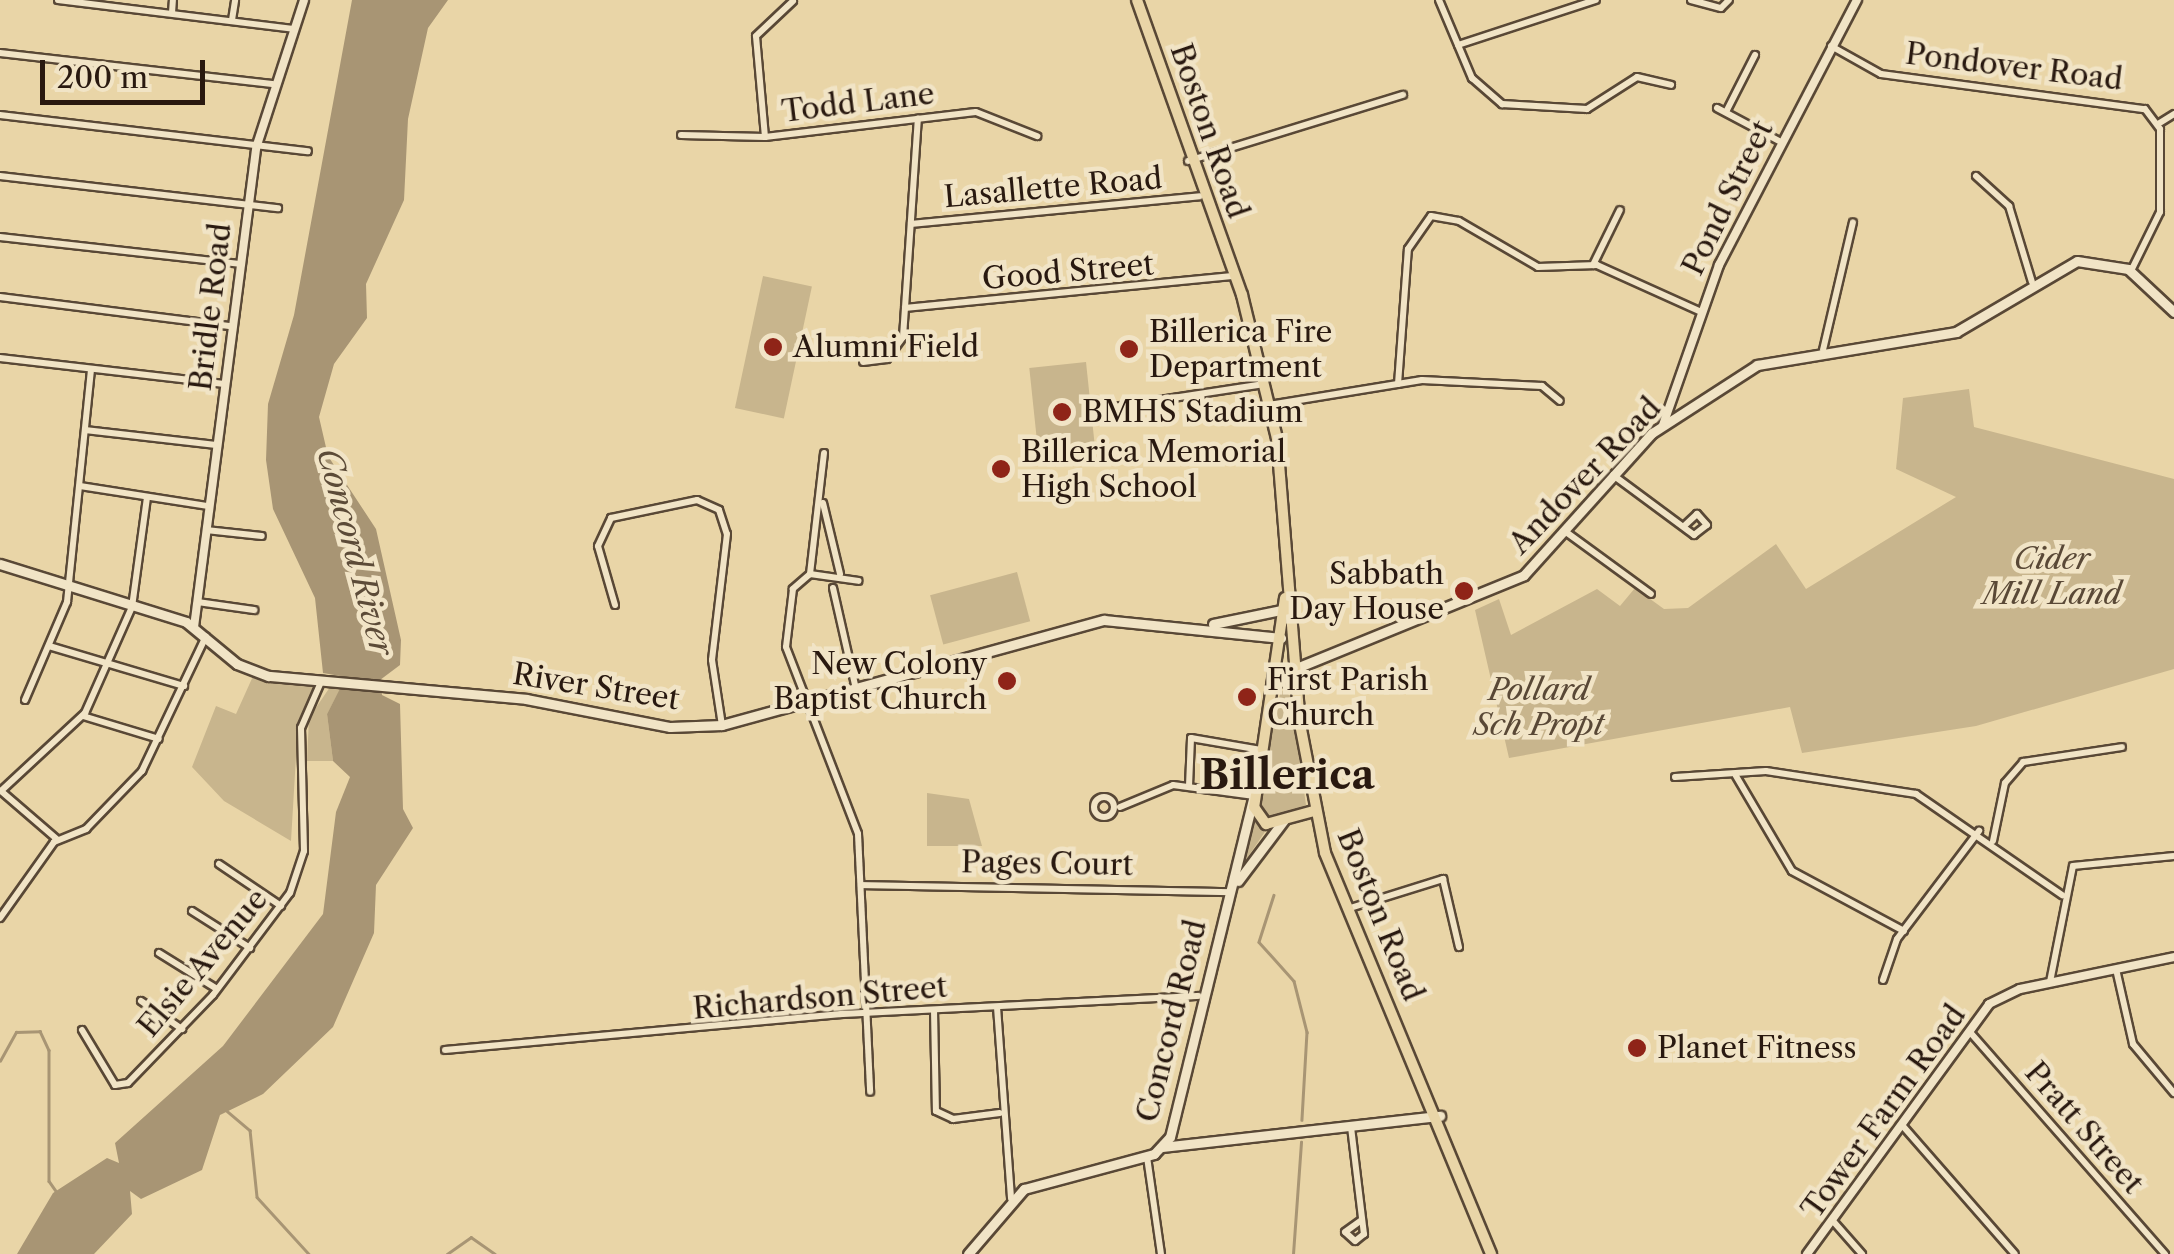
<!DOCTYPE html>
<html>
<head>
<meta charset="utf-8">
<style>
  body { margin:0 }
  #map { position:relative; width:2174px; height:1254px; overflow:hidden; background:#e9d5a7; font-family:"Libre Caslon Text",serif }
  div>[style] { position:absolute }
  [style*='--x'] { left:calc(var(--x)*1px); top:calc(var(--y)*1px); width:calc(var(--w)*1px); rotate:calc(var(--a)*1deg) }
  .green>* { inset:0; background:#c8b58d; transform-origin:0 0 }
  .water>* { inset:0; background:#a89574 }
  .stream>* { height:2.5px; margin:-1.25px; padding:0 1.25px; transform-origin:1.25px; border-radius:1.25px; background:#a89574 }
  .roads { filter:drop-shadow(2px 0 #594836) drop-shadow(-2px 0 #594836) drop-shadow(0 2px #594836) drop-shadow(0 -2px #594836) }
  .minor>* { height:6px; margin:-3px; padding:0 3px; transform-origin:3px; border-radius:3px; background:#f1e4c6 }
  .minor>.ring { margin:-3px; padding:0; box-sizing:content-box; background:none; border:6px solid #f1e4c6; border-radius:50% }
  .tertiary>* { height:8px; margin:-4px; padding:0 4px; transform-origin:4px; border-radius:4px; background:#f1e4c6 }
  .secondary>* { height:9px; margin:-4.5px; padding:0 4.5px; transform-origin:4.5px; border-radius:4.5px; background:#f1e4c6 }
  .primary>* { height:10px; margin:-5px; padding:0 5px; transform-origin:5px; border-radius:5px; background:#e9d5a7 }
  .dots>* { width:28px; height:28px; translate:-50% -50%; box-sizing:border-box; border:5px solid #f1e4c6; border-radius:50% }
  span { translate:-50% -50%; white-space:nowrap; text-align:center; line-height:1.15; -webkit-text-stroke:9px #f1e4c6; paint-order:stroke }
  .street-label { font-size:30px; color:#291910 }
  .poi-label { font-size:30px; color:#291910 }
  .left { translate:0 -50%; text-align:left }
  .right { translate:-100% -50%; text-align:right }
  .park-label { font-size:30px; color:#594836; font-style:italic }
  .water-label { font-size:32px; color:#5c4b38; font-style:italic }
  .district-label { font-size:40px; color:#291910; font-weight:700 }
  .scale { position:absolute; left:40px; top:60px; width:165px; height:45px; box-sizing:border-box; border:5px solid #291910; border-top:0; padding-left:12px; font-size:30px; line-height:35px; white-space:nowrap; color:#291910; -webkit-text-stroke:8px #f1e4c6; paint-order:stroke }
</style>
</head>
<body>
<div id="map">
  <div class="green">
    <i style="left:763px;top:276px;width:50px;height:135px;rotate:12deg"></i>
    <i style="left:1086px;top:362px;width:94px;height:57px;rotate:84deg"></i>
    <i style="clip-path:polygon(1969px 389px,1974px 427px,2174px 479px,2174px 669px,1976px 726px,1802px 753px,1790px 707px,1509px 758px,1475px 610px,1499px 599px,1511px 635px,1597px 589px,1620px 606px,1635px 588px,1664px 609px,1688px 608px,1776px 544px,1806px 589px,1956px 497px,1896px 469px,1903px 398px)"></i>
    <i style="left:1017px;top:572px;width:51px;height:90px;rotate:75deg"></i>
    <i style="clip-path:polygon(254px 674px,315px 686px,298px 723px,291px 841px,224px 801px,192px 767px,216px 706px,236px 714px)"></i>
    <i style="clip-path:polygon(330px 687px,341px 688px,327px 714px,333px 761px,307px 761px,309px 718px)"></i>
    <i style="clip-path:polygon(1281px 690px,1291px 696px,1306px 805px,1273px 820px,1243px 864px)"></i>
    <i style="clip-path:polygon(927px 793px,969px 799px,982px 846px,927px 846px)"></i>
  </div>
  <div class="water">
    <i style="clip-path:polygon(352px 0,448px 0,428px 28px,408px 119px,404px 200px,366px 284px,367px 318px,334px 364px,319px 417px,328px 456px,376px 529px,401px 640px,400px 665px,380px 680px,382px 695px,400px 704px,403px 809px,413px 828px,376px 885px,374px 933px,333px 1027px,263px 1094px,220px 1115px,202px 1170px,141px 1199px,130px 1191px,132px 1214px,94px 1254px,17px 1254px,53px 1193px,107px 1158px,119px 1163px,115px 1143px,223px 1046px,323px 914px,336px 812px,350px 777px,333px 761px,327px 714px,346px 677px,323px 673px,315px 598px,273px 509px,266px 460px,268px 404px,294px 315px)"></i>
  </div>
  <div class="stream">
    <i style="--x:1274;--y:895;--w:49;--a:107.7"></i>
    <i style="--x:1259;--y:942;--w:52;--a:48.1"></i>
    <i style="--x:1294;--y:981;--w:53;--a:75.7"></i>
    <i style="--x:1307;--y:1032;--w:88;--a:93.3"></i>
    <i style="--x:0;--y:1061;--w:33;--a:-61"></i>
    <i style="--x:16;--y:1032;--w:24;--a:-2"></i>
    <i style="--x:40;--y:1031;--w:21;--a:65"></i>
    <i style="--x:49;--y:1050;--w:131;--a:90"></i>
    <i style="--x:49;--y:1181;--w:16;--a:55"></i>
    <i style="--x:227;--y:1111;--w:30;--a:40"></i>
    <i style="--x:250;--y:1130;--w:67;--a:84"></i>
    <i style="--x:257;--y:1197;--w:77;--a:47.6"></i>
    <i style="--x:447;--y:1254;--w:29;--a:-35"></i>
    <i style="--x:471;--y:1237;--w:29;--a:35"></i>
    <i style="--x:1293;--y:1254;--w:112;--a:-85.9"></i>
  </div>
  <div class="roads">
    <div class="minor">
      <i style="--x:58;--y:0;--w:237;--a:7"></i>
      <i style="--x:1439;--y:0;--w:85;--a:67.1"></i>
      <i style="--x:1472;--y:78;--w:40;--a:41"></i>
      <i style="--x:1502;--y:104;--w:85;--a:3.4"></i>
      <i style="--x:1587;--y:109;--w:59;--a:-32.6"></i>
      <i style="--x:1637;--y:77;--w:35;--a:13"></i>
      <i style="--x:1691;--y:0;--w:31;--a:15"></i>
      <i style="--x:1721;--y:8;--w:11;--a:-45"></i>
      <i style="--x:172;--y:13;--w:13;--a:-86"></i>
      <i style="--x:232;--y:20;--w:20;--a:-81"></i>
      <i style="--x:1458;--y:45;--w:145;--a:-18.1"></i>
      <i style="--x:1831;--y:46;--w:57;--a:29.2"></i>
      <i style="--x:1881;--y:74;--w:266;--a:7.6"></i>
      <i style="--x:2145;--y:109;--w:25;--a:53"></i>
      <i style="--x:2160;--y:129;--w:83;--a:90"></i>
      <i style="--x:2160;--y:212;--w:66;--a:116.2"></i>
      <i style="--x:0;--y:53;--w:274;--a:6.5"></i>
      <i style="--x:1717;--y:108;--w:70;--a:28"></i>
      <i style="--x:1726;--y:112;--w:64;--a:-63"></i>
      <i style="--x:0;--y:115;--w:310;--a:6.7"></i>
      <i style="--x:2158;--y:124;--w:19;--a:-32"></i>
      <i style="--x:681;--y:135;--w:84;--a:1.4"></i>
      <i style="--x:765;--y:137;--w:212;--a:-6.8"></i>
      <i style="--x:976;--y:112;--w:66;--a:21.5"></i>
      <i style="--x:765;--y:137;--w:101;--a:-95.1"></i>
      <i style="--x:756;--y:36;--w:51;--a:-43.4"></i>
      <i style="--x:1188;--y:161;--w:225;--a:-17.1"></i>
      <i style="--x:0;--y:176;--w:280;--a:6.6"></i>
      <i style="--x:1976;--y:176;--w:45;--a:42.3"></i>
      <i style="--x:2009;--y:206;--w:79;--a:73.2"></i>
      <i style="--x:911;--y:224;--w:290;--a:-5.5"></i>
      <i style="--x:0;--y:237;--w:241;--a:6.4"></i>
      <i style="--x:1593;--y:265;--w:61;--a:-63.9"></i>
      <i style="--x:0;--y:297;--w:233;--a:7.2"></i>
      <i style="--x:905;--y:308;--w:331;--a:-5.6"></i>
      <i style="--x:1823;--y:350;--w:131;--a:-76.8"></i>
      <i style="--x:0;--y:358;--w:226;--a:6.6"></i>
      <i style="--x:863;--y:362;--w:24;--a:-7"></i>
      <i style="--x:887;--y:359;--w:27;--a:-54"></i>
      <i style="--x:903;--y:337;--w:219;--a:-86.1"></i>
      <i style="--x:1398;--y:384;--w:135;--a:-85.8"></i>
      <i style="--x:1408;--y:249;--w:40;--a:-55.1"></i>
      <i style="--x:1431;--y:216;--w:28;--a:10"></i>
      <i style="--x:1459;--y:221;--w:91;--a:30.2"></i>
      <i style="--x:1538;--y:267;--w:59;--a:-1.9"></i>
      <i style="--x:1597;--y:265;--w:112;--a:24.3"></i>
      <i style="--x:1269;--y:405;--w:155;--a:-9.3"></i>
      <i style="--x:1422;--y:380;--w:120;--a:2.9"></i>
      <i style="--x:1542;--y:386;--w:23;--a:40"></i>
      <i style="--x:1114;--y:407;--w:152;--a:-8.7"></i>
      <i style="--x:85;--y:430;--w:132;--a:6.5"></i>
      <i style="--x:824;--y:453;--w:122;--a:96.6"></i>
      <i style="--x:810;--y:574;--w:23;--a:139"></i>
      <i style="--x:793;--y:589;--w:58;--a:96.9"></i>
      <i style="--x:786;--y:647;--w:200;--a:68.9"></i>
      <i style="--x:858;--y:834;--w:258;--a:87.3"></i>
      <i style="--x:1613;--y:475;--w:101;--a:36.5"></i>
      <i style="--x:1694;--y:535;--w:16;--a:-38"></i>
      <i style="--x:1707;--y:525;--w:15;--a:-132"></i>
      <i style="--x:1697;--y:514;--w:16;--a:137"></i>
      <i style="--x:80;--y:486;--w:130;--a:8.9"></i>
      <i style="--x:823;--y:503;--w:73;--a:76.5"></i>
      <i style="--x:206;--y:530;--w:56;--a:6.1"></i>
      <i style="--x:1566;--y:532;--w:105;--a:36.1"></i>
      <i style="--x:810;--y:574;--w:49;--a:8.1"></i>
      <i style="--x:833;--y:588;--w:104;--a:77.2"></i>
      <i style="--x:197;--y:602;--w:58;--a:8"></i>
      <i style="--x:615;--y:605;--w:61;--a:-106.1"></i>
      <i style="--x:598;--y:546;--w:31;--a:-65"></i>
      <i style="--x:611;--y:518;--w:88;--a:-11.8"></i>
      <i style="--x:697;--y:500;--w:24;--a:24"></i>
      <i style="--x:719;--y:510;--w:25;--a:72"></i>
      <i style="--x:727;--y:534;--w:127;--a:96.8"></i>
      <i style="--x:712;--y:660;--w:66;--a:81.3"></i>
      <i style="--x:49;--y:646;--w:141;--a:16.5"></i>
      <i style="--x:25;--y:700;--w:107;--a:-66.8"></i>
      <i style="--x:67;--y:602;--w:234;--a:-84.1"></i>
      <i style="--x:83;--y:716;--w:79;--a:16.8"></i>
      <i style="--x:1736;--y:776;--w:110;--a:59.5"></i>
      <i style="--x:1792;--y:871;--w:127;--a:28.2"></i>
      <i style="--x:1675;--y:777;--w:91;--a:-3.8"></i>
      <i style="--x:1766;--y:771;--w:152;--a:8.7"></i>
      <i style="--x:1916;--y:794;--w:178;--a:34.7"></i>
      <i style="--x:1189;--y:786;--w:48;--a:-87.6"></i>
      <i style="--x:1191;--y:738;--w:71;--a:9.7"></i>
      <i style="--x:1;--y:791;--w:115;--a:-42.9"></i>
      <i style="--x:85;--y:713;--w:116;--a:-66.1"></i>
      <i style="--x:132;--y:607;--w:111;--a:-82.2"></i>
      <i style="--x:1;--y:791;--w:75;--a:40.7"></i>
      <i class="ring" style="left:1094px;top:797px;width:14px;height:14px"></i>
      <i style="--x:1120;--y:807;--w:57;--a:-22.5"></i>
      <i style="--x:1173;--y:785;--w:82;--a:7.7"></i>
      <i style="--x:1993;--y:841;--w:59;--a:-78.3"></i>
      <i style="--x:2005;--y:783;--w:28;--a:-49"></i>
      <i style="--x:2023;--y:762;--w:100;--a:-8.6"></i>
      <i style="--x:219;--y:864;--w:75;--a:34.1"></i>
      <i style="--x:861;--y:885;--w:369;--a:1.1"></i>
      <i style="--x:1347;--y:909;--w:101;--a:-17.4"></i>
      <i style="--x:1443;--y:879;--w:70;--a:76.8"></i>
      <i style="--x:192;--y:911;--w:69;--a:32.5"></i>
      <i style="--x:0;--y:918;--w:93;--a:-54.6"></i>
      <i style="--x:54;--y:842;--w:35;--a:-22"></i>
      <i style="--x:86;--y:829;--w:81;--a:-46"></i>
      <i style="--x:142;--y:771;--w:149;--a:-64.6"></i>
      <i style="--x:159;--y:953;--w:68;--a:31.8"></i>
      <i style="--x:2116;--y:969;--w:77;--a:77.2"></i>
      <i style="--x:2133;--y:1044;--w:64;--a:50.1"></i>
      <i style="--x:1883;--y:980;--w:43;--a:-71.1"></i>
      <i style="--x:1897;--y:939;--w:136;--a:-52.8"></i>
      <i style="--x:2050;--y:982;--w:118;--a:-78.8"></i>
      <i style="--x:2073;--y:866;--w:101;--a:-5.7"></i>
      <i style="--x:141;--y:1001;--w:50;--a:34.3"></i>
      <i style="--x:997;--y:1007;--w:192;--a:85.8"></i>
      <i style="--x:934;--y:1010;--w:101;--a:88.9"></i>
      <i style="--x:936;--y:1111;--w:19;--a:25"></i>
      <i style="--x:953;--y:1119;--w:47;--a:-7.3"></i>
      <i style="--x:82;--y:1030;--w:64;--a:59"></i>
      <i style="--x:115;--y:1085;--w:13;--a:-9"></i>
      <i style="--x:128;--y:1083;--w:122;--a:-46"></i>
      <i style="--x:213;--y:995;--w:128;--a:-53"></i>
      <i style="--x:290;--y:893;--w:44;--a:-71.6"></i>
      <i style="--x:304;--y:851;--w:123;--a:-91.4"></i>
      <i style="--x:301;--y:728;--w:50;--a:-66.5"></i>
      <i style="--x:1969;--y:1031;--w:297;--a:48.7"></i>
      <i style="--x:445;--y:1050;--w:398;--a:-5.2"></i>
      <i style="--x:841;--y:1014;--w:358;--a:-2.9"></i>
      <i style="--x:1902;--y:1125;--w:171;--a:48.8"></i>
      <i style="--x:1351;--y:1127;--w:108;--a:83.1"></i>
      <i style="--x:1364;--y:1234;--w:11;--a:142"></i>
      <i style="--x:1355;--y:1241;--w:13;--a:-138"></i>
      <i style="--x:1345;--y:1232;--w:19;--a:-36"></i>
      <i style="--x:1147;--y:1157;--w:98;--a:81.8"></i>
      <i style="--x:1833;--y:1221;--w:44;--a:48.7"></i>
    </div>
    <div class="tertiary">
      <i style="--x:1663;--y:425;--w:170;--a:-70.7"></i>
      <i style="--x:1719;--y:265;--w:299;--a:-62.5"></i>
      <i style="--x:194;--y:627;--w:486;--a:-82.6"></i>
      <i style="--x:257;--y:145;--w:152;--a:-72"></i>
      <i style="--x:1807;--y:1254;--w:309;--a:-53.9"></i>
      <i style="--x:1989;--y:1004;--w:34;--a:-26"></i>
      <i style="--x:2020;--y:989;--w:157;--a:-11.7"></i>
    </div>
    <div class="secondary">
      <i style="--x:0;--y:564;--w:195;--a:17.3"></i>
      <i style="--x:186;--y:622;--w:66;--a:39.5"></i>
      <i style="--x:237;--y:664;--w:34;--a:21"></i>
      <i style="--x:269;--y:676;--w:258;--a:5.1"></i>
      <i style="--x:526;--y:699;--w:147;--a:11"></i>
      <i style="--x:670;--y:727;--w:52;--a:-2.2"></i>
      <i style="--x:722;--y:725;--w:396;--a:-15.4"></i>
      <i style="--x:1104;--y:620;--w:178;--a:5.8"></i>
      <i style="--x:1213;--y:624;--w:75;--a:-11.6"></i>
      <i style="--x:1273;--y:686;--w:27;--a:-39"></i>
      <i style="--x:1294;--y:669;--w:248;--a:-22.2"></i>
      <i style="--x:1524;--y:575;--w:191;--a:-48"></i>
      <i style="--x:1652;--y:433;--w:125;--a:-32.9"></i>
      <i style="--x:1757;--y:365;--w:202;--a:-9.4"></i>
      <i style="--x:1956;--y:332;--w:140;--a:-30.4"></i>
      <i style="--x:2077;--y:261;--w:52;--a:8.9"></i>
      <i style="--x:2128;--y:269;--w:63;--a:43.1"></i>
      <i style="--x:1238;--y:881;--w:76;--a:-53"></i>
      <i style="--x:1162;--y:1147;--w:280;--a:-6.4"></i>
      <i style="--x:968;--y:1254;--w:86;--a:-49.3"></i>
      <i style="--x:1024;--y:1189;--w:135;--a:-15.1"></i>
      <i style="--x:1154;--y:1154;--w:23;--a:-47"></i>
      <i style="--x:1170;--y:1137;--w:348;--a:-76.2"></i>
    </div>
    <div class="primary">
      <i style="--x:1137;--y:0;--w:313;--a:70.4"></i>
      <i style="--x:1242;--y:295;--w:148;--a:76.3"></i>
      <i style="--x:1277;--y:439;--w:286;--a:85.4"></i>
      <i style="--x:1300;--y:724;--w:131;--a:79"></i>
      <i style="--x:1325;--y:853;--w:434;--a:67.5"></i>
      <i style="--x:1285;--y:598;--w:211;--a:98.4"></i>
      <i style="--x:1254;--y:807;--w:21;--a:55"></i>
      <i style="--x:1266;--y:824;--w:50;--a:-15.2"></i>
    </div>
  </div>
  <div class="dots">
    <i style="left:773px;top:347px;background:#8f2418"></i>
    <i style="left:1129px;top:349px;background:#8f2418"></i>
    <i style="left:1062px;top:412px;background:#8f2418"></i>
    <i style="left:1001px;top:469px;background:#8f2418"></i>
    <i style="left:1464px;top:591px;background:#8f2418"></i>
    <i style="left:1007px;top:681px;background:#8f2418"></i>
    <i style="left:1247px;top:697px;background:#8f2418"></i>
    <i style="left:1637px;top:1048px;background:#8f2418"></i>
  </div>
  <div class="street-label">
    <span style="left:2014px;top:67px;rotate:7deg">Pondover Road</span>
    <span style="left:858px;top:103px;rotate:-7deg">Todd Lane</span>
    <span style="left:1209px;top:131px;rotate:71deg">Boston Road</span>
    <span style="left:1053px;top:188px;rotate:-5deg">Lasallette Road</span>
    <span style="left:1728px;top:198px;rotate:-64deg">Pond Street</span>
    <span style="left:1068px;top:272px;rotate:-5deg">Good Street</span>
    <span style="left:211px;top:307px;rotate:-83deg">Bridle Road</span>
    <span style="left:1585px;top:476px;rotate:-46deg">Andover Road</span>
    <span style="left:596px;top:687px;rotate:9deg">River Street</span>
    <span style="left:1047px;top:864px;rotate:1deg">Pages Court</span>
    <span style="left:1380px;top:915px;rotate:68deg">Boston Road</span>
    <span style="left:203px;top:963px;rotate:-50deg">Elsie Avenue</span>
    <span style="left:820px;top:998px;rotate:-5deg">Richardson Street</span>
    <span style="left:1172px;top:1021px;rotate:-76deg">Concord Road</span>
    <span style="left:1884px;top:1112px;rotate:-54deg">Tower Farm Road</span>
    <span style="left:2084px;top:1128px;rotate:49deg">Pratt Street</span>
  </div>
  <div class="poi-label">
    <span class="left" style="left:1149px;top:349px">Billerica Fire<br>Department</span>
    <span class="left" style="left:793px;top:347px">Alumni Field</span>
    <span class="left" style="left:1082px;top:412px">BMHS Stadium</span>
    <span class="left" style="left:1021px;top:469px">Billerica Memorial<br>High School</span>
    <span class="right" style="left:1444px;top:591px">Sabbath<br>Day House</span>
    <span class="right" style="left:987px;top:681px">New Colony<br>Baptist Church</span>
    <span class="left" style="left:1267px;top:697px">First Parish<br>Church</span>
    <span class="left" style="left:1657px;top:1048px">Planet Fitness</span>
  </div>
  <div class="park-label">
    <span style="left:2052px;top:576px">Cider<br>Mill Land</span>
    <span style="left:1539px;top:707px">Pollard<br>Sch Propt</span>
  </div>
  <div class="water-label">
    <span style="left:355px;top:552px;rotate:75deg">Concord River</span>
  </div>
  <div class="district-label">
    <span style="left:1287px;top:775px">Billerica</span>
  </div>
  <div class="scale">200 m</div>
</div>
</body>
</html>
